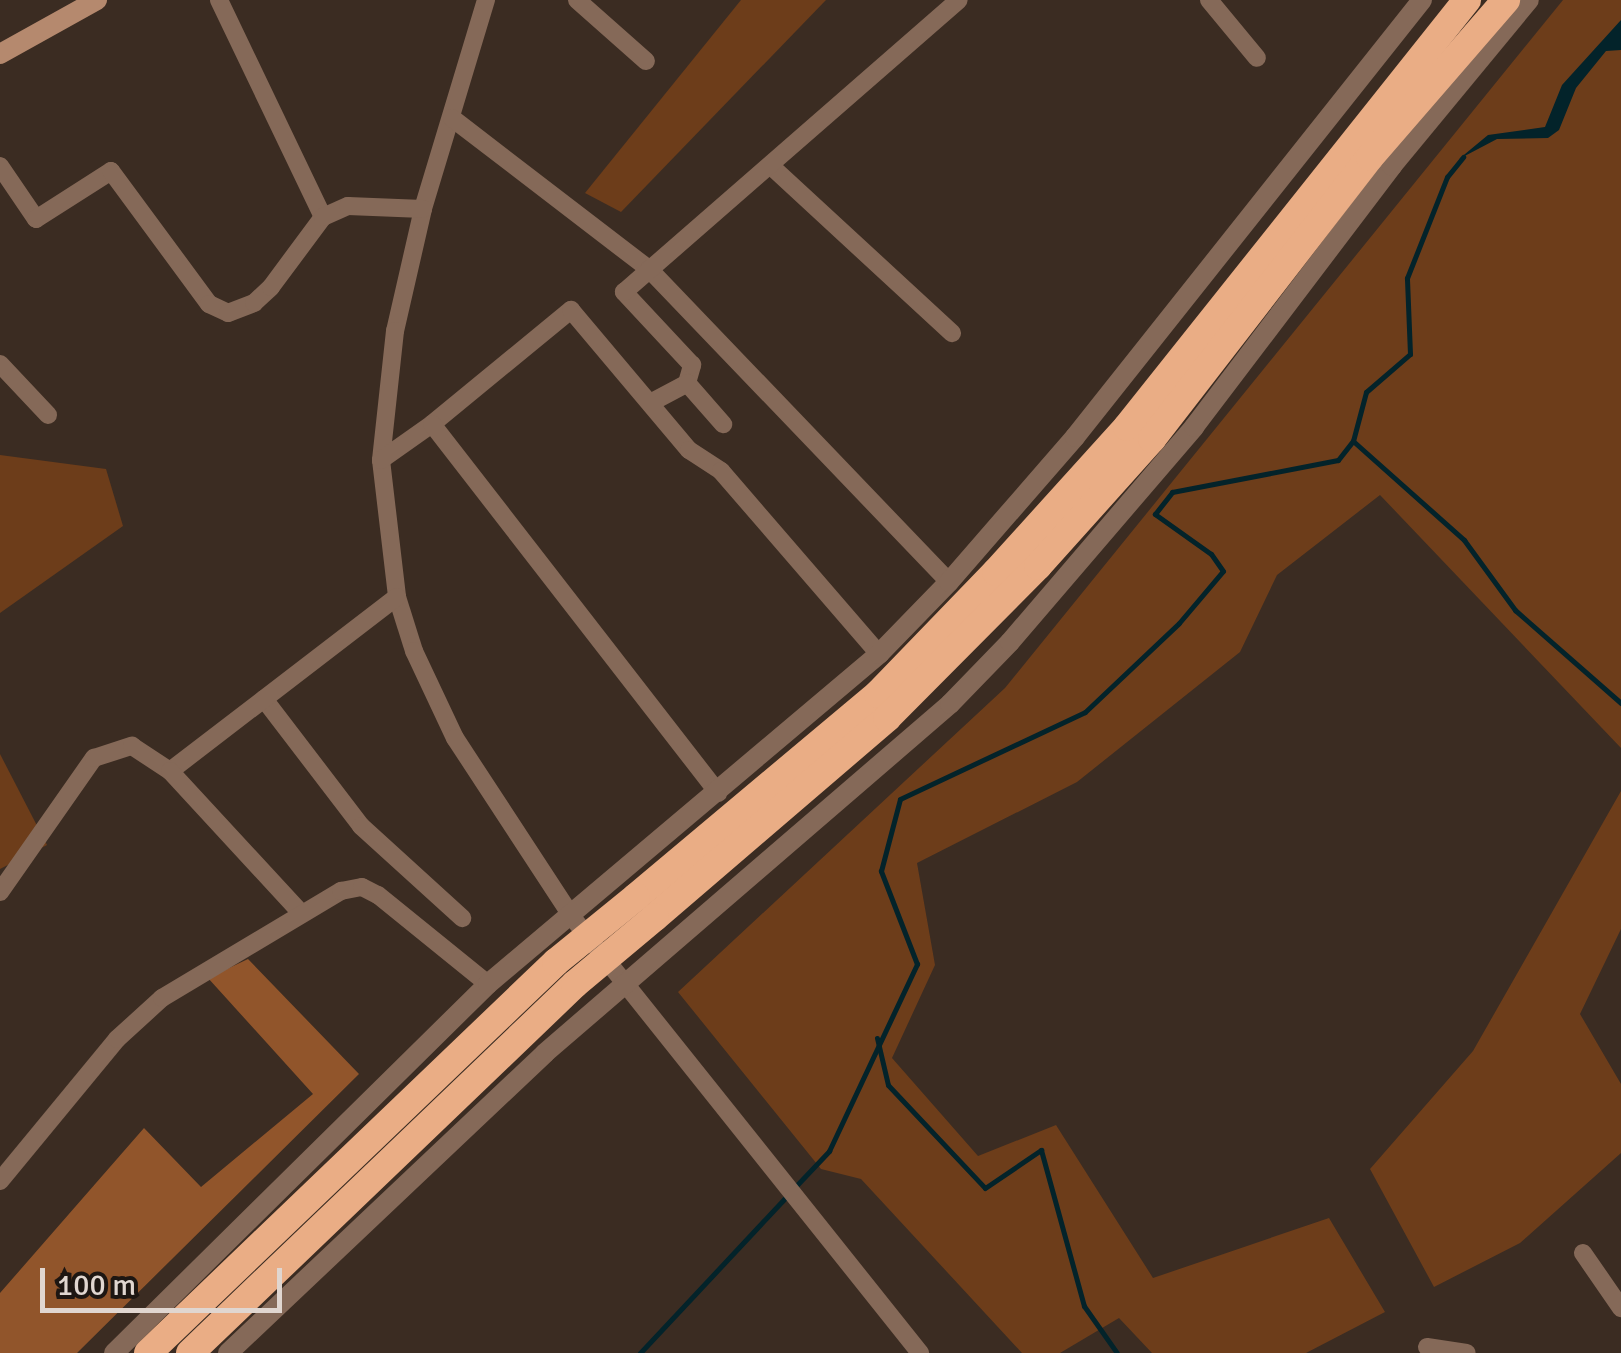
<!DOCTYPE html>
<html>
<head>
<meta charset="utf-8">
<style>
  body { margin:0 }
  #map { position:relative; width:1621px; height:1353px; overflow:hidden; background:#3b2c22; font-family:Signika,sans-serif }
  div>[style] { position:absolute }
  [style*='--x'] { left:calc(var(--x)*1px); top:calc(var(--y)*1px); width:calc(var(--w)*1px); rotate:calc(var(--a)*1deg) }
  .green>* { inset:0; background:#6d3d1a }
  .forest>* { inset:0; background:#91552b }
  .water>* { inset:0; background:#03232a }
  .stream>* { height:5px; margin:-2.5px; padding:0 2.5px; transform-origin:2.5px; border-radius:2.5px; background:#03232a }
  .minor>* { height:18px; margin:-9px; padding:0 9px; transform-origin:9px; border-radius:9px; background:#856958 }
  .tertiary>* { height:20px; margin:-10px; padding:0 10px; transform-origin:10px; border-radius:10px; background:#856958 }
  .secondary>* { height:20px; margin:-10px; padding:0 10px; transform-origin:10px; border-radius:10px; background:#b5896e }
  .trunk>* { height:28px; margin:-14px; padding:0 14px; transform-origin:14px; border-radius:14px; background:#eaad85 }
  .trunk-bridge>* { height:28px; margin:-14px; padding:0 14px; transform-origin:14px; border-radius:14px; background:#eaad85 }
  span { translate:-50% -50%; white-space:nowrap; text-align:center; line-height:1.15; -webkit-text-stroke:10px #1d1612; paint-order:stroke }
  .scale { position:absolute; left:40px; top:1268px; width:242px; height:45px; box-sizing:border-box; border:5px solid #e0d6d0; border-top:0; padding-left:12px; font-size:30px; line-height:35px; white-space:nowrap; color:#e0d6d0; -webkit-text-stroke:8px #1d1612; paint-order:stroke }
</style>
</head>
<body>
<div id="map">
  <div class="green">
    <i style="clip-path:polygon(741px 0,826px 0,621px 212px,585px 193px)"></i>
    <i style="clip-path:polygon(1563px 0,1621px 0,1621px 748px,1380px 495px,1277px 575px,1240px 652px,1077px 782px,917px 863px,935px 965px,892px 1058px,978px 1156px,1056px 1125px,1153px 1278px,1329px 1218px,1385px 1312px,1306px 1353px,1152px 1353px,1119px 1318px,1060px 1353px,1022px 1353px,861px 1179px,821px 1169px,678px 992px,1005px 688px)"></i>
    <i style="clip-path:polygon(0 455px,106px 469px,123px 526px,0 613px)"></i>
    <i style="clip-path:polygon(0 754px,47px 845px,0 869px)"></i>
    <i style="clip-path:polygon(1621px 791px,1621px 929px,1580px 1014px,1621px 1084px,1621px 1153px,1520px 1243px,1434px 1287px,1370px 1169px,1473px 1051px)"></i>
  </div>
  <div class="forest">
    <i style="clip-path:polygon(248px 959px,359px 1074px,77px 1353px,0 1353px,0 1293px,144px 1128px,201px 1187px,313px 1094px,208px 978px)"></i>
  </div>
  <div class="water">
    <i style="clip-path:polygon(1621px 20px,1621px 50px,1606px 51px,1576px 88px,1559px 130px,1548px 138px,1497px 139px,1459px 159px,1488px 135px,1545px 127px,1562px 85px)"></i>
  </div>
  <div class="stream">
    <i style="--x:1353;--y:441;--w:149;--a:41.7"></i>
    <i style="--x:1464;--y:540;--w:87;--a:53.9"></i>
    <i style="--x:1515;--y:610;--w:141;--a:41.3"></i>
    <i style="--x:877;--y:1038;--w:48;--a:76.8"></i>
    <i style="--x:888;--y:1085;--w:141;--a:46.7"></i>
    <i style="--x:985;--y:1188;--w:68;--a:-34.2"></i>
    <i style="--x:1041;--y:1150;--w:162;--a:74.6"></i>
    <i style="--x:1084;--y:1306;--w:57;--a:54.9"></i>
    <i style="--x:795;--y:1187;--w:50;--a:-46.6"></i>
    <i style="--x:829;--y:1151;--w:207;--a:-64.8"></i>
    <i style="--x:917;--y:964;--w:100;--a:-111.2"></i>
    <i style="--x:881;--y:871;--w:74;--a:-75.2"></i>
    <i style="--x:900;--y:799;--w:204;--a:-25.2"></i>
    <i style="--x:1085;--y:712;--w:129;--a:-43.4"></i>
    <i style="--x:1179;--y:623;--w:68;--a:-49.8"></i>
    <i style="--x:1223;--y:571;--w:21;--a:-125"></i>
    <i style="--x:1211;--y:554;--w:69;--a:-144.5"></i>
    <i style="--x:1155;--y:514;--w:28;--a:-52"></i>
    <i style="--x:1172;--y:492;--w:169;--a:-10.9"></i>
    <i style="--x:1338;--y:460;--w:24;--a:-52"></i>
    <i style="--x:1353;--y:441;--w:51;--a:-75.1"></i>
    <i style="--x:1366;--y:392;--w:58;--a:-40.8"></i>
    <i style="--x:1410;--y:354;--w:76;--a:-92.3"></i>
    <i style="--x:1407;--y:278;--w:109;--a:-68.4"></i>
    <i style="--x:1447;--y:177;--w:26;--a:-51"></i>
    <i style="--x:640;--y:1353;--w:214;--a:-46.9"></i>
  </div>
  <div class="minor">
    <i style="--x:219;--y:0;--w:241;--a:64.4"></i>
    <i style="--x:486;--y:0;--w:218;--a:106.8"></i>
    <i style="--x:423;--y:209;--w:125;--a:102.9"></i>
    <i style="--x:395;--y:331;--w:130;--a:96.2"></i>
    <i style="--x:381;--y:460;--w:138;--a:83.3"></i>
    <i style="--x:397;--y:597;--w:57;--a:72.5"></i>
    <i style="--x:414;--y:651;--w:96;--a:64.8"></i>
    <i style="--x:455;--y:738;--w:214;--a:56.8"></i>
    <i style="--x:572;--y:917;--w:558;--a:51.4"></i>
    <i style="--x:577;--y:0;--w:92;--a:41.5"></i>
    <i style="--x:1209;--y:0;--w:75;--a:50.4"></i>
    <i style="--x:452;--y:118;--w:248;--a:37.5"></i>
    <i style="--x:649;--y:269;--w:434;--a:46.2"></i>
    <i style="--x:0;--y:166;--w:64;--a:55.8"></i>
    <i style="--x:36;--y:219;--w:89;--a:-32.6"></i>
    <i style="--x:111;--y:171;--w:165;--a:53.6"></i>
    <i style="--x:209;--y:304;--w:21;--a:25"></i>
    <i style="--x:228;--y:313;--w:28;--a:-21"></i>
    <i style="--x:254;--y:303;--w:23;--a:-43"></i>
    <i style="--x:271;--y:287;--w:87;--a:-53.4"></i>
    <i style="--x:323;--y:217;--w:27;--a:-24"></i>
    <i style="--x:348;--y:206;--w:75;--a:2.3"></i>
    <i style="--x:772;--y:167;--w:245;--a:42.7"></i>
    <i style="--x:0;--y:364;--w:70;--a:46.7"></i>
    <i style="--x:687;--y:383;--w:19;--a:-74"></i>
    <i style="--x:692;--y:365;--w:100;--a:-133"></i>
    <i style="--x:624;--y:292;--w:444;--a:-41.1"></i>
    <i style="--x:652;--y:402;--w:40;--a:-28"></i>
    <i style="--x:687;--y:383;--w:55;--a:48.7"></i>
    <i style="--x:432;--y:424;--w:180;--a:-39.4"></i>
    <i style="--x:571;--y:310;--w:183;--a:49.9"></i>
    <i style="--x:689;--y:450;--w:38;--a:33"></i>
    <i style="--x:721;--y:471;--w:242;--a:49.2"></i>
    <i style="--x:381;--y:460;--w:62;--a:-35.2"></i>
    <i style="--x:432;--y:424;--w:467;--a:52.2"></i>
    <i style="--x:264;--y:699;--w:160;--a:52.6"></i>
    <i style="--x:361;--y:826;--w:137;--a:42.3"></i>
    <i style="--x:170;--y:771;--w:286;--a:-37.5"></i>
    <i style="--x:0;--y:892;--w:164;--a:-55"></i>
    <i style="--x:94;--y:758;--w:40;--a:-18"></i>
    <i style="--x:132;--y:746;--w:45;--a:33.3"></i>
    <i style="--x:170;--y:771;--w:190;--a:47.3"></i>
    <i style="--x:0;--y:1181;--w:184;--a:-50.5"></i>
    <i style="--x:117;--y:1039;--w:61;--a:-42.3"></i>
    <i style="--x:162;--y:998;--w:209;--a:-30.9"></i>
    <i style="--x:341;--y:891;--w:21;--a:-11"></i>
    <i style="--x:362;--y:887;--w:18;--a:27"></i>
    <i style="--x:378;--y:895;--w:141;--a:39"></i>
    <i style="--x:1583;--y:1253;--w:67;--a:55.4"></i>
    <i style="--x:1427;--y:1347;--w:40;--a:8.5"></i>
  </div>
  <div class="tertiary">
    <i style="--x:114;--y:1353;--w:525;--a:-44.61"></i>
    <i style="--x:488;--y:984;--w:512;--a:-40.16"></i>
    <i style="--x:879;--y:654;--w:100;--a:-45.8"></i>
    <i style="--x:949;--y:582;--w:192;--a:-49"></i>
    <i style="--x:1075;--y:437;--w:558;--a:-51.55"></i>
    <i style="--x:228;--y:1353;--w:436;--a:-43.4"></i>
    <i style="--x:545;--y:1053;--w:535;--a:-40.75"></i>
    <i style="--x:950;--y:704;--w:86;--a:-45.9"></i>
    <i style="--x:1010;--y:642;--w:283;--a:-49.4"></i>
    <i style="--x:1194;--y:427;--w:328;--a:-52.8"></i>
    <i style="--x:1392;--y:166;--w:215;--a:-50.5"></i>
  </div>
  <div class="secondary">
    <i style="--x:0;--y:54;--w:111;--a:-29.1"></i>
  </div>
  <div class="trunk">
    <i style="--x:636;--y:897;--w:316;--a:-40"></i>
    <i style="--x:878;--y:694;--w:170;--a:-46"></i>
    <i style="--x:996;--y:572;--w:195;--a:-47.9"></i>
    <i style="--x:1127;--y:427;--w:546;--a:-51.47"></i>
    <i style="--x:655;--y:917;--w:306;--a:-40.6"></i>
    <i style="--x:887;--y:718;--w:214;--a:-45.2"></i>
    <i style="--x:1038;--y:566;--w:171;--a:-48.1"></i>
    <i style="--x:1152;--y:439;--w:356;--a:-52.3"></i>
    <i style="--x:1370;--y:157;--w:208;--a:-49.1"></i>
    <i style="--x:148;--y:1353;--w:565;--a:-43.78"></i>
    <i style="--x:190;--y:1353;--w:533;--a:-43.78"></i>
  </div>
  <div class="trunk-bridge">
    <i style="--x:556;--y:962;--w:103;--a:-39.1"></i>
    <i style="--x:575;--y:984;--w:104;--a:-39.9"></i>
  </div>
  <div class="scale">100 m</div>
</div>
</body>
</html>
